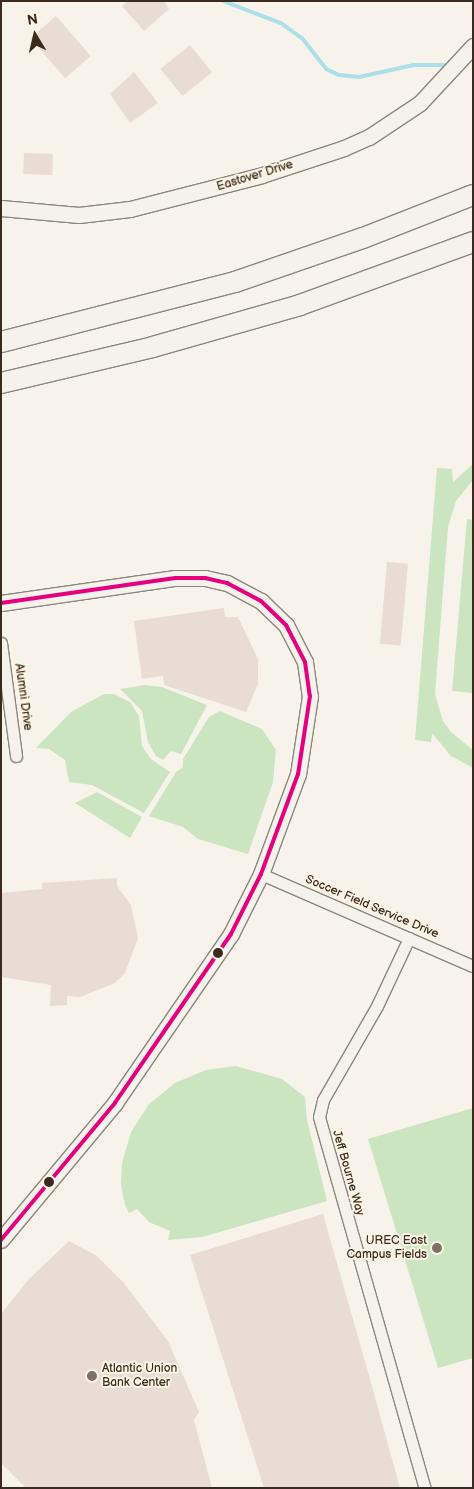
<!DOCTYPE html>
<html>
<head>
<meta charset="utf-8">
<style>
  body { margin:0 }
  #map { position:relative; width:474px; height:1489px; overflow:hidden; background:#f7f3ea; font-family:"Balsamiq Sans",sans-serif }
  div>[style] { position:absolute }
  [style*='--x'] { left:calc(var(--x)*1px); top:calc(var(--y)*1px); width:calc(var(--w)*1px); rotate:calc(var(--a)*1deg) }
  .green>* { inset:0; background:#cae5bf }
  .stream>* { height:4px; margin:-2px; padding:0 2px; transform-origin:2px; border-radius:2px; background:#abe0ea }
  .building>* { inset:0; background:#e9dcd5; transform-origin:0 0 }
  .roads { filter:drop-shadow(1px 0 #8b867f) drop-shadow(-1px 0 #8b867f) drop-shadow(0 1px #8b867f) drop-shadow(0 -1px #8b867f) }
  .street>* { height:11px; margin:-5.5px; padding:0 5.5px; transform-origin:5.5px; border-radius:5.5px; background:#f5f2ec }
  .secondary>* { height:15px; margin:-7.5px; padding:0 7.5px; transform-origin:7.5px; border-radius:7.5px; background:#f5f2ec }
  .highway>* { height:20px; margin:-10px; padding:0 10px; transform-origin:10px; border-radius:10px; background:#f5f2ec }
  .bus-1>* { height:4px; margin:-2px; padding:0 2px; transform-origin:2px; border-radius:2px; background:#e5007d }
  .dots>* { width:14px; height:14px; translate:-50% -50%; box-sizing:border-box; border:2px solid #fcf5e5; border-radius:50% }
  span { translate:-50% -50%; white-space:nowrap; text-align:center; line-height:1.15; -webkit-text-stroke:4px #fcf5e5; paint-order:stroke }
  .street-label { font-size:12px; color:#3b2a1e }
  .poi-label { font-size:12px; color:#3b2a1e }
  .right { translate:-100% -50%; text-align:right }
  .left { translate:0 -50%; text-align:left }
  .frame { position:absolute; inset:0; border:2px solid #3b2a1e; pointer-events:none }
  .north { position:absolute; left:10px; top:10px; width:50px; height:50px; -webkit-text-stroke:4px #fcf5e5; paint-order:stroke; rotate:351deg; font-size:14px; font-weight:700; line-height:20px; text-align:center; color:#3b2a1e }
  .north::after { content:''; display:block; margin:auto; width:18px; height:22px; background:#3b2a1e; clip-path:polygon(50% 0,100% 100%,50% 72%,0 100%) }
</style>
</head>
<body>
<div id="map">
  <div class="green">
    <i style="clip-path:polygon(473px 464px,473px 480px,456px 501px,448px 527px,435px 694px,443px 721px,451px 732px,473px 750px,473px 768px,451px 756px,432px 733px,431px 742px,415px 740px,437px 468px,452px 469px,453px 482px)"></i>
    <i style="clip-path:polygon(467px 519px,473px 520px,473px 693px,452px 691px)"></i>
    <i style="clip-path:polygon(145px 685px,162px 687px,207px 705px,181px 754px,171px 751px,163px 760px,156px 756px,148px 742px,142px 711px,120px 689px)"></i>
    <i style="clip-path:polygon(104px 694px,114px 694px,130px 702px,139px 716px,142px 746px,151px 759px,170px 772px,144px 813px,92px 785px,69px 782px,65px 760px,49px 749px,36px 748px,71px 712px)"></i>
    <i style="clip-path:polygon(220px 711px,262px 729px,276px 750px,273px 782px,248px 854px,198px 839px,183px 827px,149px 816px,176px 772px,183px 767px,183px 759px,209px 717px)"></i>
    <i style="clip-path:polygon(97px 792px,142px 817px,130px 838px,75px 803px)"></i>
    <i style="clip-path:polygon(236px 1066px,282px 1079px,305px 1097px,307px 1120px,327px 1201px,202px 1237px,168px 1240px,170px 1231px,149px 1222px,137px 1209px,129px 1213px,125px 1205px,121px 1185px,122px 1163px,131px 1132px,149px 1104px,175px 1083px,206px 1070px)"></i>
    <i style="clip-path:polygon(473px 1108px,473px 1358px,438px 1368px,368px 1139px)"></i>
  </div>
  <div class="stream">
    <i style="--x:223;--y:1;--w:62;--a:20.8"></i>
    <i style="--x:281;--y:23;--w:26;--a:36"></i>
    <i style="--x:302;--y:38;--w:39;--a:52"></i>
    <i style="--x:326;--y:69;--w:14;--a:25"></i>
    <i style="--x:339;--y:75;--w:20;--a:6"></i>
    <i style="--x:359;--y:77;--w:56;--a:-12.3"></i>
    <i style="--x:414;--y:65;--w:30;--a:0"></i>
  </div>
  <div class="building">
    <i style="clip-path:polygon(128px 1px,164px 1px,169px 9px,144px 31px,122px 6px)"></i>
    <i style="left:56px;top:16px;width:53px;height:34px;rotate:49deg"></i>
    <i style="left:190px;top:45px;width:35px;height:38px;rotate:51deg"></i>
    <i style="clip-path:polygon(134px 72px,158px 103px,130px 123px,110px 94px)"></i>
    <i style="left:24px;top:153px;width:29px;height:21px;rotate:2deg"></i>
    <i style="left:387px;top:562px;width:21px;height:82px;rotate:5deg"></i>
    <i style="clip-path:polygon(224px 608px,225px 617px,238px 617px,258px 659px,258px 684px,246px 712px,164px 685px,163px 676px,142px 679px,134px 621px)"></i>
    <i style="clip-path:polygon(117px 878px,117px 886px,131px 905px,138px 938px,125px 973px,115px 983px,80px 997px,67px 996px,67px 1005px,50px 1006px,51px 985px,1px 977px,1px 893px,42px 889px,42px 883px)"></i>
    <i style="clip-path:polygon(323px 1214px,370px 1379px,400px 1488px,264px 1488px,190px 1255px)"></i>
    <i style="clip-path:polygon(69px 1241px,97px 1256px,123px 1282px,168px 1341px,199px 1412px,194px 1420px,212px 1488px,26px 1488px,1px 1463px,1px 1314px,29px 1279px)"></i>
  </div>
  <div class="roads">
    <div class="street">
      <i style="--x:1;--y:643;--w:114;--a:82.4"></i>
      <i style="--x:261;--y:874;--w:231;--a:23.5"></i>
      <i style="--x:409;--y:938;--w:75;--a:115.2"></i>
      <i style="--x:377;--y:1006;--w:108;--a:119.9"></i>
      <i style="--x:323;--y:1100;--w:17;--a:103"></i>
      <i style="--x:319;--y:1117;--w:386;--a:74.1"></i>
    </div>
    <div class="secondary">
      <i style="--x:1;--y:208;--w:78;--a:5.1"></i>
      <i style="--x:79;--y:215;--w:51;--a:-6.7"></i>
      <i style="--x:130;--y:209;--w:136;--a:-14.4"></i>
      <i style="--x:262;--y:175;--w:86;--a:-18.2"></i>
      <i style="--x:344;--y:148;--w:27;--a:-24"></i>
      <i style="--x:369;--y:137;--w:61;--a:-33.7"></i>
      <i style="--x:420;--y:103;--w:78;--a:-47.1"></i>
      <i style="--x:1;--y:603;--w:176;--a:-8.2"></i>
      <i style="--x:175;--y:578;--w:30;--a:0"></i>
      <i style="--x:205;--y:578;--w:23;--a:13"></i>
      <i style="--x:227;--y:583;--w:38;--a:28"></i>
      <i style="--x:261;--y:601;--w:35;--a:44"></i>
      <i style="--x:286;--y:625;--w:42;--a:62.8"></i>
      <i style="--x:305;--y:662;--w:34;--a:82"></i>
      <i style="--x:310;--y:696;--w:79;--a:98.7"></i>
      <i style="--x:298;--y:774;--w:107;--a:110.3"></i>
      <i style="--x:261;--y:874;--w:67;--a:116.6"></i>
      <i style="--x:231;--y:934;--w:205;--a:124.5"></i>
      <i style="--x:115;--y:1103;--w:178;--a:129.8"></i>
    </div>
    <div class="highway">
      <i style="--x:1;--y:342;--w:242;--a:-14.4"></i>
      <i style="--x:235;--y:282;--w:135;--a:-19"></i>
      <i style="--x:363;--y:238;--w:118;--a:-21.4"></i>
      <i style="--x:1;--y:383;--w:156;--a:-13.3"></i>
      <i style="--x:153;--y:347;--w:153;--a:-15.9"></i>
      <i style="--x:300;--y:305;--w:184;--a:-20"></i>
    </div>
  </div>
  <div class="bus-1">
    <i style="--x:1;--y:603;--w:176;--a:-8.2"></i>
    <i style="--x:175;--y:578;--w:30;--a:0"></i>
    <i style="--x:205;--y:578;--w:23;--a:13"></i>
    <i style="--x:227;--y:583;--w:38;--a:28"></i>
    <i style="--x:261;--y:601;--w:35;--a:44"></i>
    <i style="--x:286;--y:625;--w:42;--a:62.8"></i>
    <i style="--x:305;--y:662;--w:34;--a:82"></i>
    <i style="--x:310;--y:696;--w:79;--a:98.7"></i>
    <i style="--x:298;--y:774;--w:107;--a:110.3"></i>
    <i style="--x:261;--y:874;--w:67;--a:116.6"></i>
    <i style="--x:231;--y:934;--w:205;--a:124.5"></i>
    <i style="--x:115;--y:1103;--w:178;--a:129.8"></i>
  </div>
  <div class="dots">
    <i style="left:218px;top:953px;background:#3b2a1e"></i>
    <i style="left:49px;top:1182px;background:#3b2a1e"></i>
    <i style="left:437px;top:1248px;background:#7d7065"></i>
    <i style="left:92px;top:1376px;background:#7d7065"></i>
  </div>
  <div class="street-label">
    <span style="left:255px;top:176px;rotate:-17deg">Eastover Drive</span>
    <span style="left:23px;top:697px;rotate:82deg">Alumni Drive</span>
    <span style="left:372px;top:907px;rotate:23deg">Soccer Field Service Drive</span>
    <span style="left:348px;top:1173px;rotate:74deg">Jeff Bourne Way</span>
  </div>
  <div class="poi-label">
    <span class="right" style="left:427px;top:1248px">UREC East<br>Campus Fields</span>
    <span class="left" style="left:102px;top:1376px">Atlantic Union<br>Bank Center</span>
  </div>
  <div class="frame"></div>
  <div class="north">N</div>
</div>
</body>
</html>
